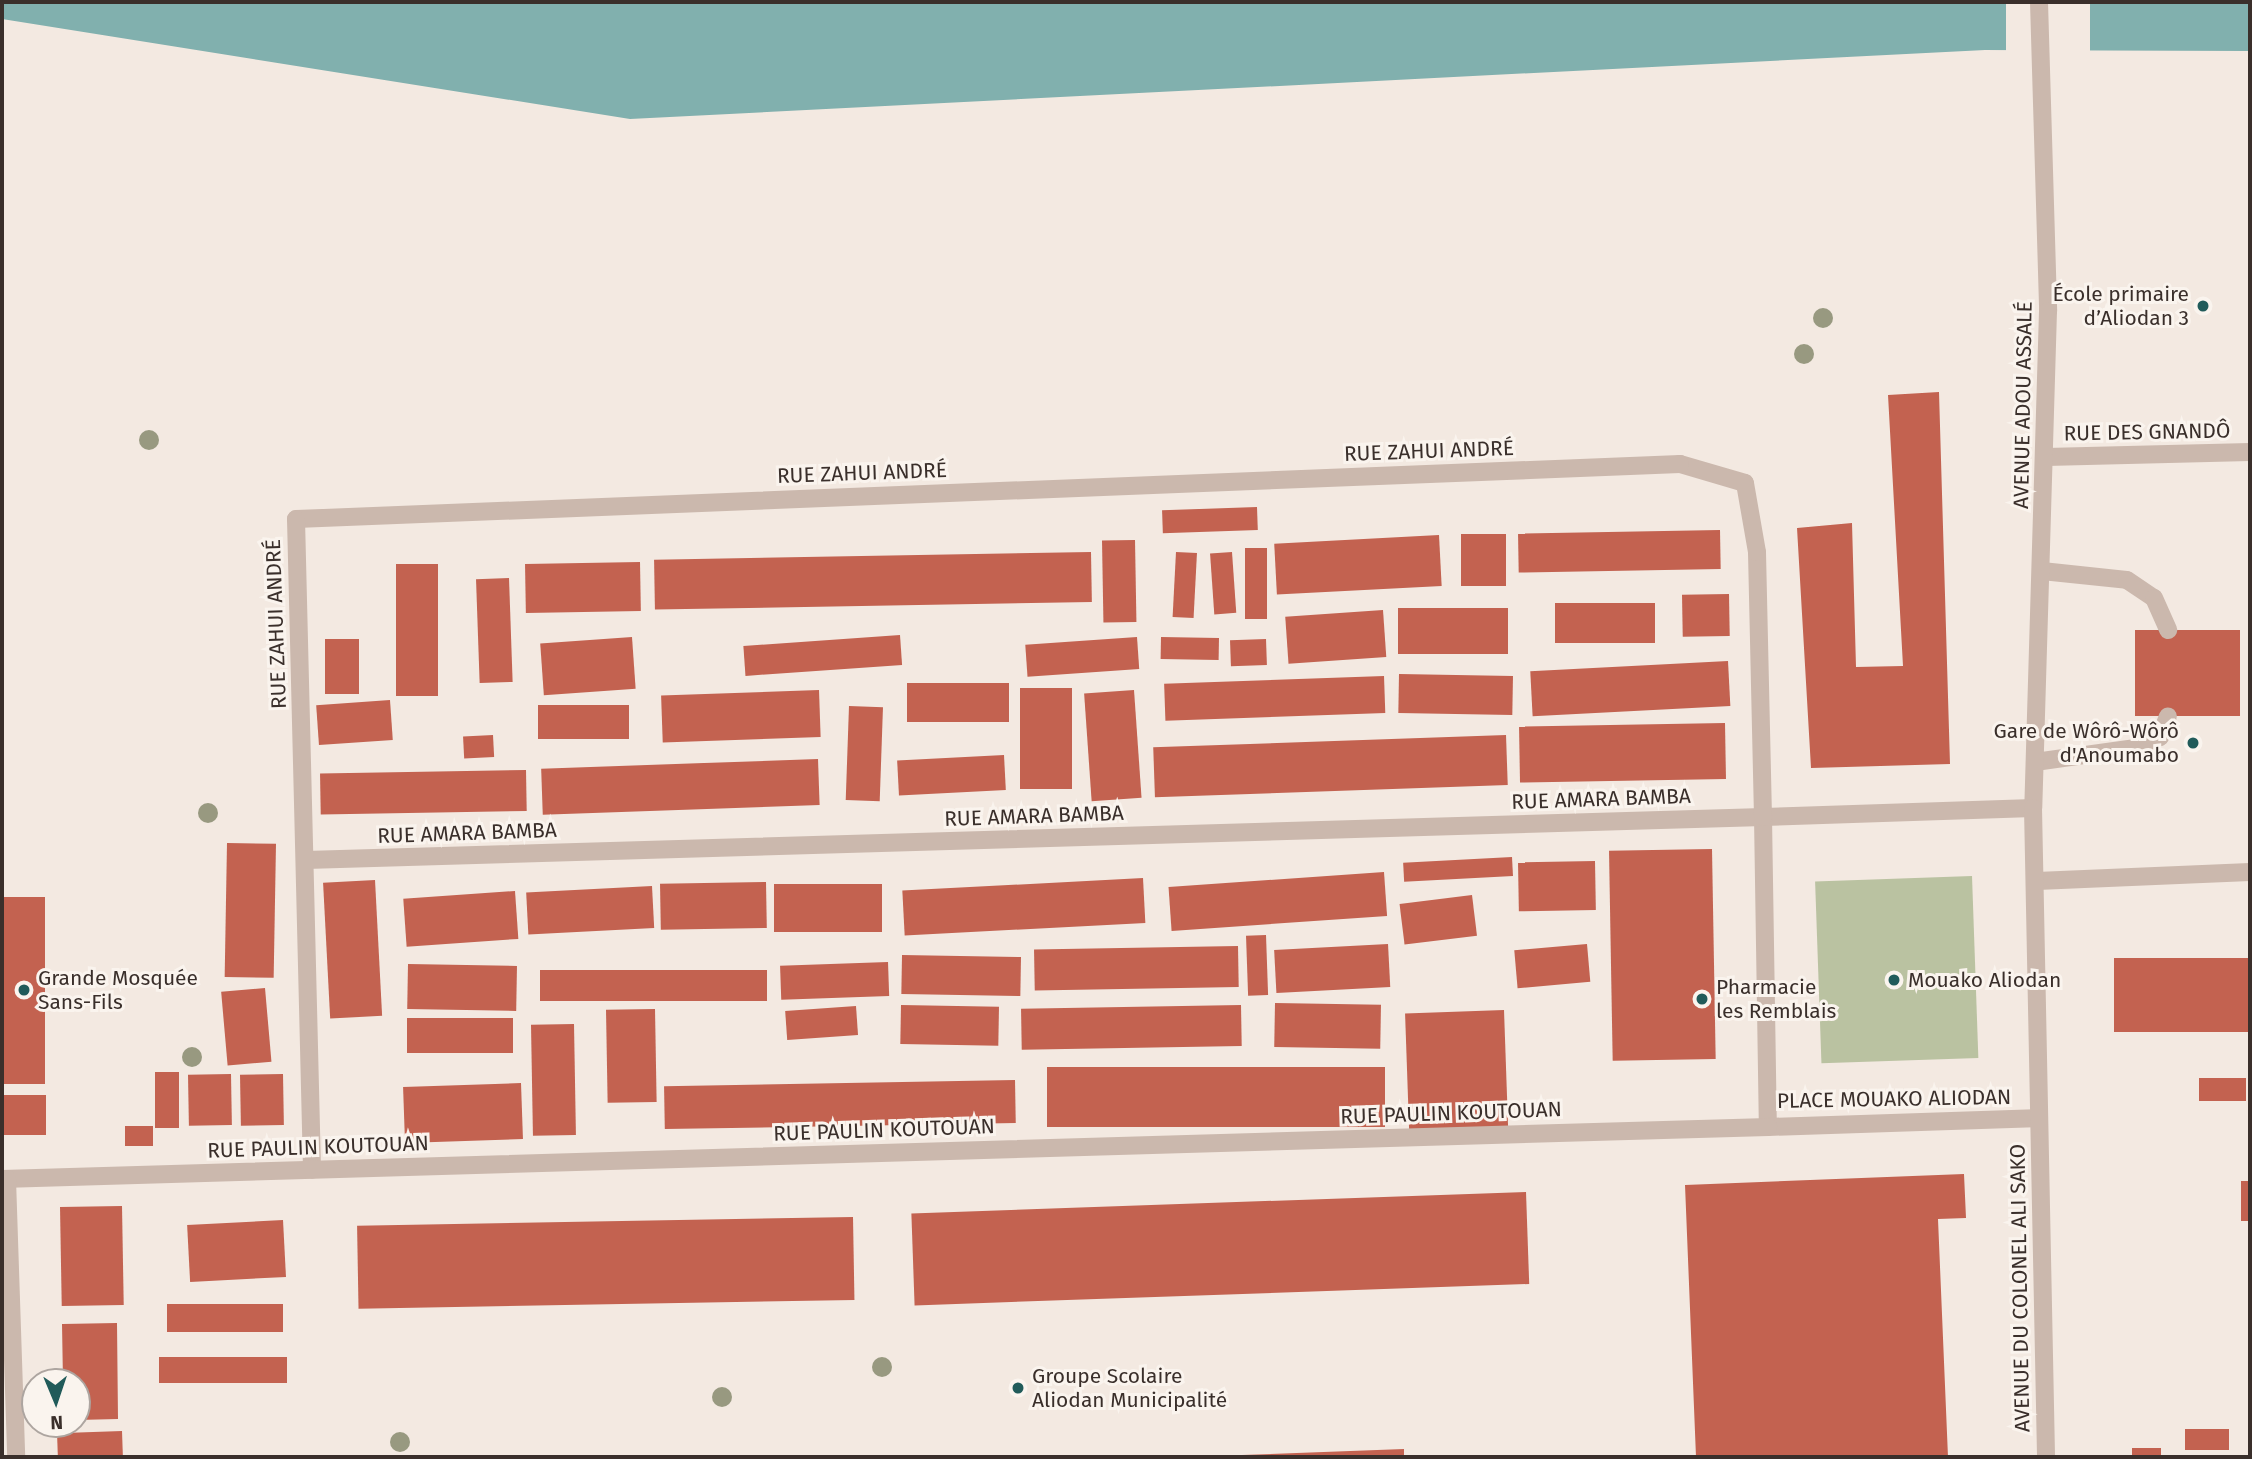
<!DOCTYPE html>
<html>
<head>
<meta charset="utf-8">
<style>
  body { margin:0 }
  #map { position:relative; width:2252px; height:1459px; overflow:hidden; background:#f3e9e1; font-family:"Fira Sans",sans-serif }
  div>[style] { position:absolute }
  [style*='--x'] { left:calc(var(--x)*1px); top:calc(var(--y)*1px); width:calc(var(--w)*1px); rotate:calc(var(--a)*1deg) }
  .green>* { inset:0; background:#bac2a1; transform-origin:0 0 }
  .water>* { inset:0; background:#81b0ae }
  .pier>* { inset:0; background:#f3e9e1; transform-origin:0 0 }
  .building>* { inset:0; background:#c36250; transform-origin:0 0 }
  .service>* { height:18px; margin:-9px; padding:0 9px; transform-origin:9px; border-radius:9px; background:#cbb8ad }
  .minor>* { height:18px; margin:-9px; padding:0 9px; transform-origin:9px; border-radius:9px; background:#cbb8ad }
  .tertiary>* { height:18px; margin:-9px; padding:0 9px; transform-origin:9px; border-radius:9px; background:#cbb8ad }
  .trees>* { width:20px; height:20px; margin:-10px; border-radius:50%; background:#989980 }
  .dots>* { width:19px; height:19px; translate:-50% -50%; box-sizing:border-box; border:4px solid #faf4ee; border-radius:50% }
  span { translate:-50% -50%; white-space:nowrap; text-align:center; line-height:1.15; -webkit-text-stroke:6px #faf4ee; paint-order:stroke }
  .poi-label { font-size:21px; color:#3a2f2b }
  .right { translate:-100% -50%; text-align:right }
  .left { translate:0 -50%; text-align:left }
  .street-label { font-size:21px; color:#3a2f2b }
  .frame { position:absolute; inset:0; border:4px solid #3a2f2b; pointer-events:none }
  .north { position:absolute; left:21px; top:1368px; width:70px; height:70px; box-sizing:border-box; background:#faf4ee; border:2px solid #ada5a0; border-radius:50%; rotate:178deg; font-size:19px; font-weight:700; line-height:28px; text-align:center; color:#3a2f2b }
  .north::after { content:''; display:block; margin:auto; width:24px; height:32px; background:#215b5a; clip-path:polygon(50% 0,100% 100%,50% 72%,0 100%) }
</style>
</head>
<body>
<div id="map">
  <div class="green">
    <i style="left:1972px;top:876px;width:182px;height:157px;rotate:88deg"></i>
  </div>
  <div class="water">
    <i style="clip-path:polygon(2px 2px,2250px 2px,2250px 51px,1985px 50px,630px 119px,2px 19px)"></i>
  </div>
  <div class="pier">
    <i style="left:2006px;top:2px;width:84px;height:51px"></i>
  </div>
  <div class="building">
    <i style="clip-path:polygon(1939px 392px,1950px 764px,1811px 768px,1797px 528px,1852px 523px,1856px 667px,1903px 666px,1888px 395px)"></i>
    <i style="left:1257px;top:507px;width:23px;height:95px;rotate:88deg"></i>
    <i style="left:1720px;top:530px;width:39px;height:202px;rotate:89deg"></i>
    <i style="left:1461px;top:534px;width:45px;height:52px"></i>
    <i style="left:1439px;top:535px;width:51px;height:165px;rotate:87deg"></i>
    <i style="left:1135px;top:540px;width:82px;height:33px;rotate:89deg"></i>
    <i style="left:1245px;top:548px;width:22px;height:71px"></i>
    <i style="left:1091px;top:552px;width:50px;height:437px;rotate:89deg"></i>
    <i style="left:1176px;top:552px;width:21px;height:65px;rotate:3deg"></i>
    <i style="left:1232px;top:552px;width:61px;height:22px;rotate:86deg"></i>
    <i style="left:640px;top:562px;width:49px;height:115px;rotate:89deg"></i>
    <i style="left:396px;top:564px;width:42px;height:132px"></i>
    <i style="left:509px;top:578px;width:104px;height:33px;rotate:88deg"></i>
    <i style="left:1729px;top:594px;width:42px;height:47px;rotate:89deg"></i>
    <i style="left:1655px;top:603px;width:40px;height:100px;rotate:90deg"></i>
    <i style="left:1508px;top:608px;width:46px;height:110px;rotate:90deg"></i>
    <i style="left:1383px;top:610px;width:47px;height:98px;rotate:86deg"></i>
    <i style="left:2135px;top:630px;width:105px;height:86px"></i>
    <i style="left:900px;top:635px;width:30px;height:157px;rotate:86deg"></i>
    <i style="left:632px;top:637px;width:52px;height:92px;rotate:86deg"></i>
    <i style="left:1137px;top:637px;width:32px;height:112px;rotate:86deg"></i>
    <i style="left:1161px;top:637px;width:58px;height:22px;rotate:1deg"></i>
    <i style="left:325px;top:639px;width:34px;height:55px"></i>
    <i style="left:1266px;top:639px;width:26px;height:36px;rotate:88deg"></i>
    <i style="left:1728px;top:661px;width:45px;height:198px;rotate:87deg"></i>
    <i style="left:1399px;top:674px;width:114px;height:39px;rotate:1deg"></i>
    <i style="left:1384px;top:676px;width:37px;height:220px;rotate:88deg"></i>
    <i style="left:1009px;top:683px;width:39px;height:102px;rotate:90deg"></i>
    <i style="left:1020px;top:688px;width:52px;height:101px"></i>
    <i style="left:819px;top:690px;width:47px;height:158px;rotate:88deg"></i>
    <i style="left:1134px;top:690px;width:108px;height:50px;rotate:86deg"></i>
    <i style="left:390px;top:700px;width:40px;height:74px;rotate:86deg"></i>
    <i style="left:538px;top:705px;width:91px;height:34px"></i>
    <i style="left:849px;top:706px;width:34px;height:94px;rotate:2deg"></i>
    <i style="left:1725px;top:723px;width:56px;height:206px;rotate:89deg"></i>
    <i style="left:493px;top:735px;width:22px;height:30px;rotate:87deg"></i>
    <i style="left:1506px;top:735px;width:50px;height:353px;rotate:88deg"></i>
    <i style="left:1004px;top:755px;width:35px;height:107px;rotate:87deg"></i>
    <i style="left:818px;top:759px;width:46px;height:277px;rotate:88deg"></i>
    <i style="left:526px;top:770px;width:41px;height:206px;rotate:89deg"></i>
    <i style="left:227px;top:843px;width:49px;height:134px;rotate:1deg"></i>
    <i style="left:1712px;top:849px;width:210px;height:103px;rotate:89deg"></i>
    <i style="left:1512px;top:857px;width:19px;height:109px;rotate:87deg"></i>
    <i style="left:1595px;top:861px;width:49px;height:77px;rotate:89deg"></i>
    <i style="left:1384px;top:872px;width:44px;height:216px;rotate:86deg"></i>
    <i style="left:1143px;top:878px;width:45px;height:241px;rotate:87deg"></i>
    <i style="left:375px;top:880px;width:136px;height:52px;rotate:87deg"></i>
    <i style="left:766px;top:882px;width:46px;height:106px;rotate:89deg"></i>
    <i style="left:774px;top:884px;width:108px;height:48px"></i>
    <i style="left:652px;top:886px;width:42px;height:126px;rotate:87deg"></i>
    <i style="left:515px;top:891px;width:48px;height:112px;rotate:86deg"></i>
    <i style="left:1472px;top:895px;width:41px;height:73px;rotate:83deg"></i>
    <i style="left:2px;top:897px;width:43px;height:187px"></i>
    <i style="left:1266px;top:935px;width:60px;height:20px;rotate:88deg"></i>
    <i style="left:1388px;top:944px;width:43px;height:114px;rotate:87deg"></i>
    <i style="left:1587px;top:944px;width:38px;height:73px;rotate:85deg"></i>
    <i style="left:1238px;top:946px;width:41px;height:204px;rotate:89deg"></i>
    <i style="left:1021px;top:957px;width:39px;height:119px;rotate:91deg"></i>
    <i style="left:2250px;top:958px;width:74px;height:136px;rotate:90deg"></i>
    <i style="left:888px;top:962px;width:34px;height:108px;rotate:88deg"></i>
    <i style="left:408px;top:964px;width:109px;height:45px;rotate:1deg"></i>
    <i style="left:767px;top:970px;width:31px;height:227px;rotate:90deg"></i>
    <i style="left:265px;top:988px;width:74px;height:44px;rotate:85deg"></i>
    <i style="left:1275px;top:1003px;width:106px;height:44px;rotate:1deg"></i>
    <i style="left:901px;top:1005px;width:98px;height:39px;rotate:1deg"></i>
    <i style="left:1241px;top:1005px;width:41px;height:220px;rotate:89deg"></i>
    <i style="left:856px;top:1006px;width:29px;height:71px;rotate:86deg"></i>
    <i style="left:655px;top:1009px;width:93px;height:49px;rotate:89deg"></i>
    <i style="left:1504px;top:1010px;width:117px;height:99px;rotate:88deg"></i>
    <i style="left:407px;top:1018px;width:106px;height:35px"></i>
    <i style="left:574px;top:1024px;width:111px;height:43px;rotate:89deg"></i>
    <i style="left:1385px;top:1067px;width:60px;height:338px;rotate:90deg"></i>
    <i style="left:155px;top:1072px;width:24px;height:56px"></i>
    <i style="left:231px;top:1074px;width:51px;height:43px;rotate:89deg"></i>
    <i style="left:283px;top:1074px;width:51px;height:43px;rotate:89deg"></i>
    <i style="left:2246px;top:1078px;width:23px;height:47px;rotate:90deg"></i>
    <i style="left:1015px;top:1080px;width:43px;height:351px;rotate:89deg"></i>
    <i style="left:521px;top:1083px;width:56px;height:118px;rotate:88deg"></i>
    <i style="left:2px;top:1095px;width:44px;height:40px"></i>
    <i style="left:125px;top:1126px;width:28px;height:20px"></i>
    <i style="clip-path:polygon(1964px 1174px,1966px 1218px,1938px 1219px,1948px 1457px,1696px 1457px,1685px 1185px)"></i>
    <i style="left:2241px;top:1181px;width:9px;height:40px"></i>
    <i style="left:1526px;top:1192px;width:92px;height:615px;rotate:88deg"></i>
    <i style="left:122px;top:1206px;width:99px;height:62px;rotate:89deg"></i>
    <i style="left:853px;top:1217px;width:83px;height:496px;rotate:89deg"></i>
    <i style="left:283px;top:1220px;width:57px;height:96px;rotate:87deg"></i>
    <i style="left:167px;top:1304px;width:116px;height:28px"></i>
    <i style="clip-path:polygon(117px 1323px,118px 1419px,77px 1420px,77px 1382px,63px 1382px,62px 1324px)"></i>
    <i style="left:287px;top:1357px;width:26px;height:128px;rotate:90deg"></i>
    <i style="left:2229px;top:1429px;width:21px;height:44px;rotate:90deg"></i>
    <i style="left:122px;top:1431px;width:26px;height:65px;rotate:88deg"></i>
    <i style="left:2132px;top:1448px;width:29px;height:9px"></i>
    <i style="clip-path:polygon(1404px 1449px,1404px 1457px,1242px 1457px,1242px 1455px)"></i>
  </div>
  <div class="service">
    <i style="--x:2042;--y:571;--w:85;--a:6"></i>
    <i style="--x:2127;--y:580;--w:32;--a:34"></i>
    <i style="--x:2154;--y:598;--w:35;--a:66"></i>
    <i style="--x:2035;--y:762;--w:100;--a:-8"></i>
    <i style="--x:2134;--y:748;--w:28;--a:-23"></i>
    <i style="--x:2160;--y:737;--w:22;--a:-69"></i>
  </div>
  <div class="minor">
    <i style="--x:2046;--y:457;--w:204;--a:-1.4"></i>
    <i style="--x:2033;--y:808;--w:270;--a:178.1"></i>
    <i style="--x:1763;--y:817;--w:310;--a:89.1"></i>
    <i style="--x:1768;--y:1127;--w:270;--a:-1.9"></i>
    <i style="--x:306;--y:860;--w:1458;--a:-1.69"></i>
    <i style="--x:1763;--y:817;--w:265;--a:-91.3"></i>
    <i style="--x:1757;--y:552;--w:70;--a:-99.9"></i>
    <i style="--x:1745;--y:483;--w:68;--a:-163.7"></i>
    <i style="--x:1680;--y:464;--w:1385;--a:177.72"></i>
    <i style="--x:296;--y:519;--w:651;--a:88.59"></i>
    <i style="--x:2037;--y:881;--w:213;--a:-2.4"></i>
    <i style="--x:2;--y:1179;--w:1767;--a:-1.69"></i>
    <i style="--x:7;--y:1179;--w:278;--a:88.1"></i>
  </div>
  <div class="tertiary">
    <i style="--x:2039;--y:2;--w:309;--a:88.3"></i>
    <i style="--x:2048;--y:311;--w:497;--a:91.7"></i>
    <i style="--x:2033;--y:808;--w:649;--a:88.85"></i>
  </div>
  <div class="trees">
    <i style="left:1823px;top:318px"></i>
    <i style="left:1804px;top:354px"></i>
    <i style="left:149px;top:440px"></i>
    <i style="left:208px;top:813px"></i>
    <i style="left:192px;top:1057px"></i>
    <i style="left:882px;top:1367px"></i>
    <i style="left:722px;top:1397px"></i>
    <i style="left:400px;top:1442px"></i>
  </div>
  <div class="dots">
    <i style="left:2203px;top:306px;background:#215b5a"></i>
    <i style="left:2193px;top:743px;background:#215b5a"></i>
    <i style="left:1894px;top:980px;background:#215b5a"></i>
    <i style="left:24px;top:990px;background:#215b5a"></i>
    <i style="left:1702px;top:999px;background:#215b5a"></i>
    <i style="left:1018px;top:1388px;background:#215b5a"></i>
  </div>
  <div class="poi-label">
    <span class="right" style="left:2189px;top:306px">École primaire<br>d’Aliodan 3</span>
    <span class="right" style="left:2179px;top:743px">Gare de Wôrô-Wôrô<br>d'Anoumabo</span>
    <span class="left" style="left:38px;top:990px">Grande Mosquée<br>Sans-Fils</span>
    <span class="left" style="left:1908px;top:980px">Mouako Aliodan</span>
    <span class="left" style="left:1716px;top:999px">Pharmacie<br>les Remblais</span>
    <span class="left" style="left:1032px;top:1388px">Groupe Scolaire<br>Aliodan Municipalité</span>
  </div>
  <div class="street-label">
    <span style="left:2023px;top:405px;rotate:-89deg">AVENUE ADOU ASSALÉ</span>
    <span style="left:2147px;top:432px;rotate:-1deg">RUE DES GNANDÔ</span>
    <span style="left:1429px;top:451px;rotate:-2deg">RUE ZAHUI ANDRÉ</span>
    <span style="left:862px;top:473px;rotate:-2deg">RUE ZAHUI ANDRÉ</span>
    <span style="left:276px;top:624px;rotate:-92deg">RUE ZAHUI ANDRÉ</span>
    <span style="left:1601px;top:799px;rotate:-2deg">RUE AMARA BAMBA</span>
    <span style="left:1034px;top:816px;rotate:-2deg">RUE AMARA BAMBA</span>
    <span style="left:467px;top:833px;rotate:-2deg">RUE AMARA BAMBA</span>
    <span style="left:1894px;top:1099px;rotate:-1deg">PLACE MOUAKO ALIODAN</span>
    <span style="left:1451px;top:1113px;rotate:-2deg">RUE PAULIN KOUTOUAN</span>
    <span style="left:884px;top:1130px;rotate:-2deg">RUE PAULIN KOUTOUAN</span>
    <span style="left:318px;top:1147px;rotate:-2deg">RUE PAULIN KOUTOUAN</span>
    <span style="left:2020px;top:1288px;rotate:-91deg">AVENUE DU COLONEL ALI SAKO</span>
  </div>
  <div class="frame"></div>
  <div class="north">N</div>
</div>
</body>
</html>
